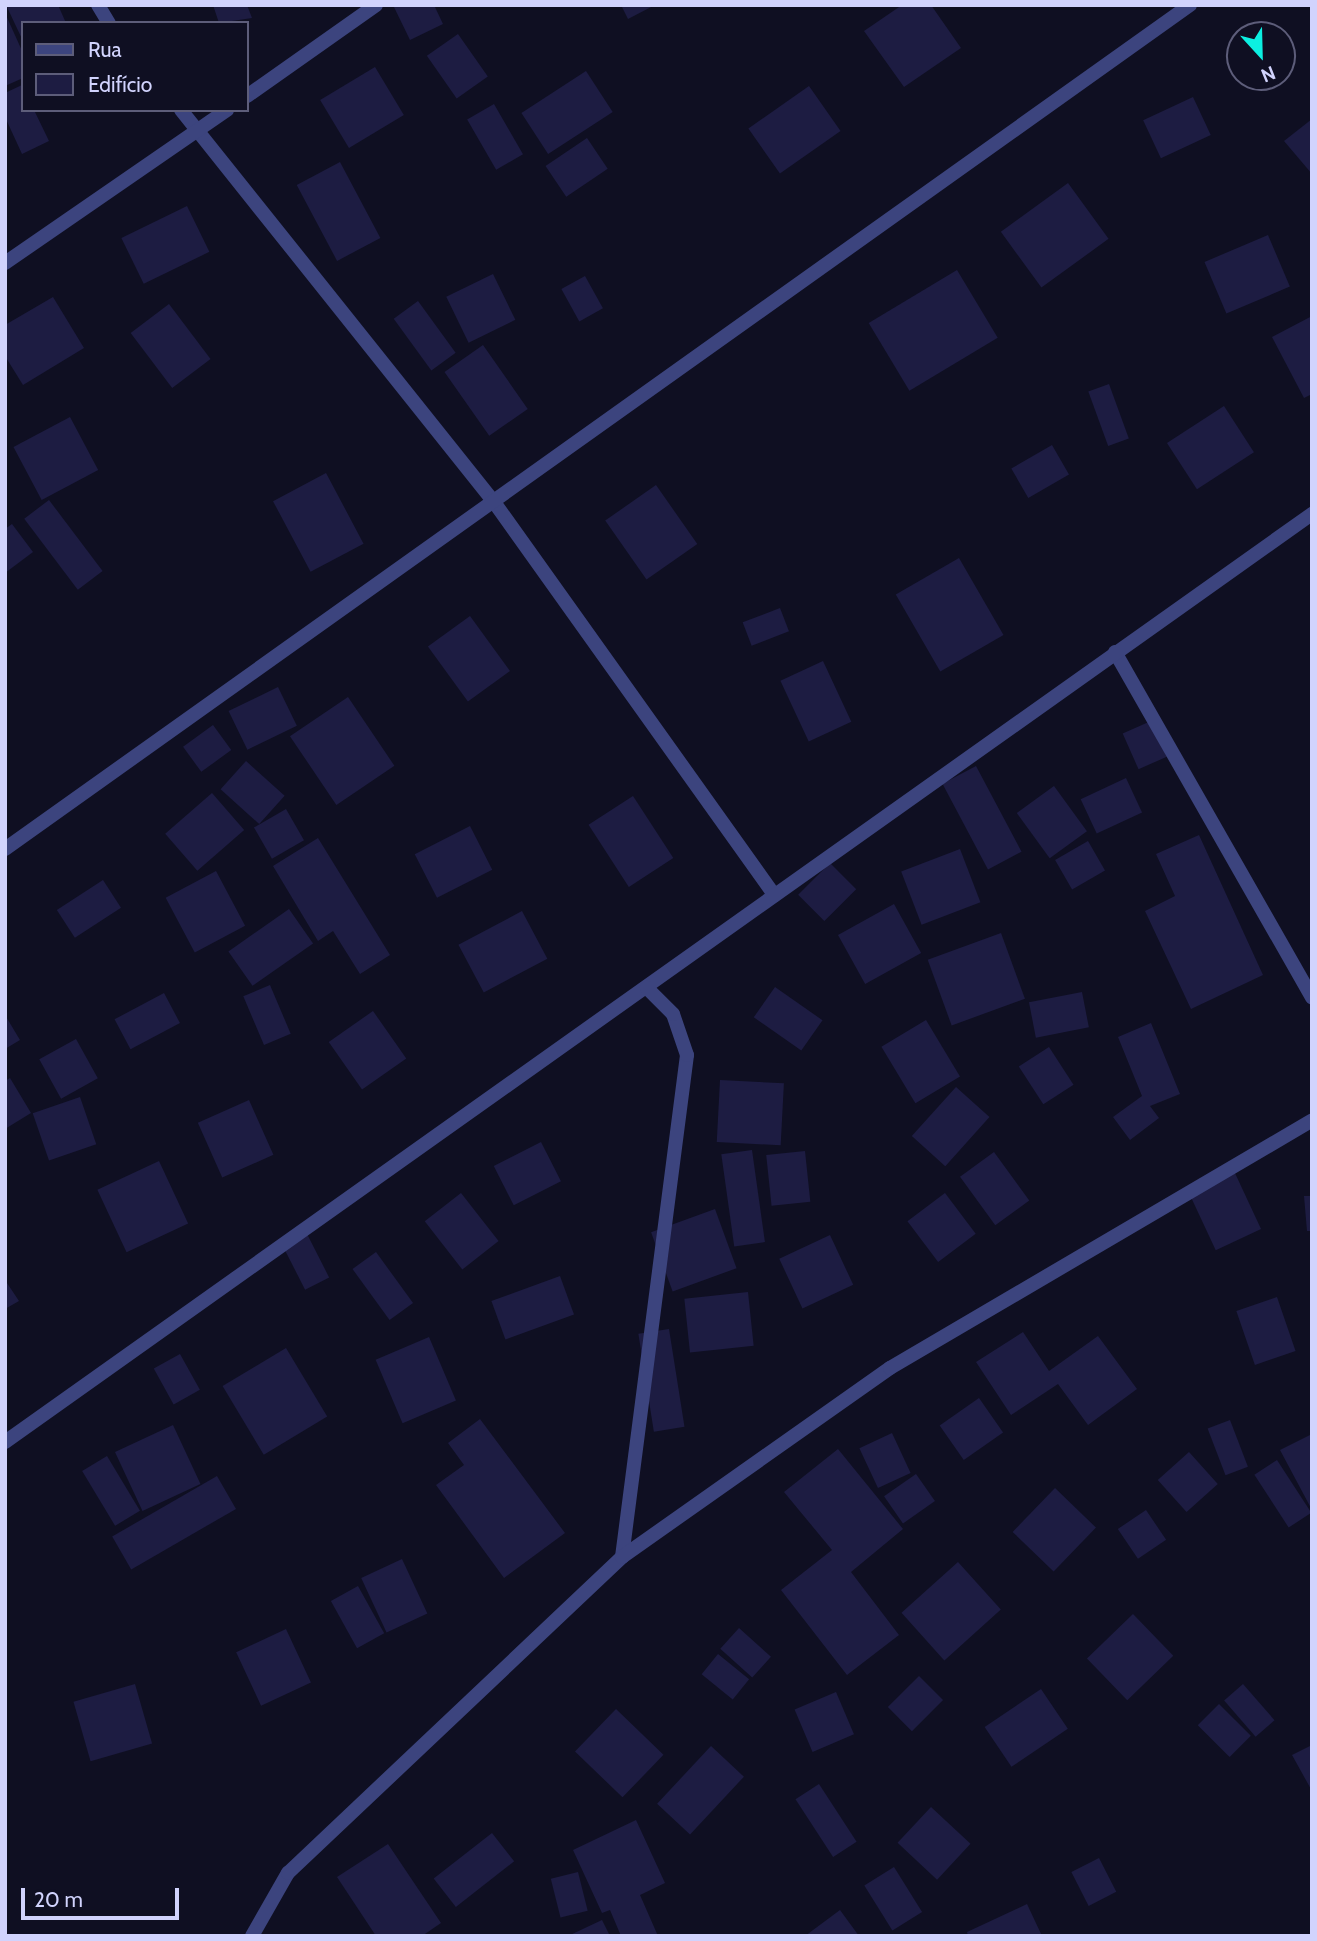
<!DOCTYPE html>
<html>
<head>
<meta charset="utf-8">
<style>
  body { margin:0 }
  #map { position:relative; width:1317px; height:1941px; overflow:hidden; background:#0f0f22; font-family:Cabin,sans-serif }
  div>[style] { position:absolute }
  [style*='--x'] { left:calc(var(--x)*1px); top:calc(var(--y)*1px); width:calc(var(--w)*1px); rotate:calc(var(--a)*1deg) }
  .building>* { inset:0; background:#1d1c42; transform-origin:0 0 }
  .street>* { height:14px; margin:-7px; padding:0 7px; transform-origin:7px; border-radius:7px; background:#3c447e }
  span { translate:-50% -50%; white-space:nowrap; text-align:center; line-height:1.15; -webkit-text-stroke:5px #0f0f22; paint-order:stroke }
  .frame { position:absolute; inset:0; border:7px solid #d1d3fd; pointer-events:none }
  .legend { position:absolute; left:21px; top:21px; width:228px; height:91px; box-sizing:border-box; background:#0f0f22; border:2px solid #5d5d7a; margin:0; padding:9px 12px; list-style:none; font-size:21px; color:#d1d3fd }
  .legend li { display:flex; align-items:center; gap:14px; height:35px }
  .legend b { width:35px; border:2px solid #5d5d7a }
  .north { position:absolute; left:1226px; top:21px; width:70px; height:70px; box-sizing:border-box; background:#0f0f22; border:2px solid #5d5d7a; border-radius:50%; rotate:158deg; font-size:19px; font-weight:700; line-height:28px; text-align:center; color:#d1d3fd }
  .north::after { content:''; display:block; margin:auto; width:24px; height:32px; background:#0cefe1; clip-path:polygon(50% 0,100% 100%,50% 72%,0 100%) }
  .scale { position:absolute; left:21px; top:1888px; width:158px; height:32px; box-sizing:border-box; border:4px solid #d1d3fd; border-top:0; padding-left:9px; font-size:21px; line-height:24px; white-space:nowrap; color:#d1d3fd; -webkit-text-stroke:5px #0f0f22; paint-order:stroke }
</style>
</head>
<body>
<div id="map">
  <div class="building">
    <i style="clip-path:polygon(6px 5px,58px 5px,66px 23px,23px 23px,23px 41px)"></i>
    <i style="clip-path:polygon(213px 5px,247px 5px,252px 18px,219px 23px)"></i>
    <i style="clip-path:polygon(393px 5px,434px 5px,443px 24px,410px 40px)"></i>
    <i style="clip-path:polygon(621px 5px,655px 5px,628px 19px)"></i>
    <i style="clip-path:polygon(902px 5px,931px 5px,961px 48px,904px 87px,864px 31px)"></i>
    <i style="clip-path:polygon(5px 13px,23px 53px,23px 78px,5px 86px)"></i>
    <i style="left:458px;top:34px;width:52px;height:38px;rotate:55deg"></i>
    <i style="left:375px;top:67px;width:56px;height:64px;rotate:59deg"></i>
    <i style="left:586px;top:71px;width:49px;height:77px;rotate:57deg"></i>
    <i style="clip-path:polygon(22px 85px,23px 110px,34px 110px,49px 141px,22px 154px,5px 117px,5px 93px)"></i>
    <i style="left:809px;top:86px;width:55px;height:74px;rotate:55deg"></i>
    <i style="left:1193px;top:97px;width:42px;height:55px;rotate:65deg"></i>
    <i style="left:494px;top:104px;width:58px;height:31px;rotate:60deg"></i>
    <i style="clip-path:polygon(1312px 119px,1312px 174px,1284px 141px)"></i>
    <i style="left:587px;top:138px;width:37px;height:50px;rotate:56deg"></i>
    <i style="left:340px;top:162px;width:86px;height:49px;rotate:62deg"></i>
    <i style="left:1068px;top:183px;width:69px;height:83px;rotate:54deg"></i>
    <i style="left:187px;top:206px;width:51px;height:73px;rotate:64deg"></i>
    <i style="left:1268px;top:235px;width:56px;height:69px;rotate:67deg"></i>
    <i style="left:957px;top:270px;width:79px;height:103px;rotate:59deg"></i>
    <i style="left:493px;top:274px;width:51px;height:52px;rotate:64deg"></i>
    <i style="left:585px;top:276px;width:37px;height:27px;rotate:61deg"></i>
    <i style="clip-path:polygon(53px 297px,84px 348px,23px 385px,5px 356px,5px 325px)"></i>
    <i style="left:418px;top:301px;width:64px;height:30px;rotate:54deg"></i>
    <i style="left:169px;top:304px;width:69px;height:48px;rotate:53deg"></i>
    <i style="clip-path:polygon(1312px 316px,1312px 394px,1304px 398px,1272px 337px)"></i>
    <i style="left:483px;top:345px;width:78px;height:47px;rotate:55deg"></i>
    <i style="left:1109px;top:384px;width:58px;height:22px;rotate:70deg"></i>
    <i style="left:1224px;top:406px;width:55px;height:68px;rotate:57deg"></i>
    <i style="left:70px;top:417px;width:60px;height:64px;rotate:62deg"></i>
    <i style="left:1052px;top:445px;width:34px;height:47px;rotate:60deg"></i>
    <i style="left:326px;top:473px;width:80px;height:60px;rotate:62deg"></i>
    <i style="left:656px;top:485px;width:72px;height:62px;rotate:55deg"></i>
    <i style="left:49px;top:500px;width:89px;height:31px;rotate:53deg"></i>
    <i style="clip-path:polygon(12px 524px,33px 552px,5px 573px,5px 529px)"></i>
    <i style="left:959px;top:558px;width:89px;height:73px;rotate:60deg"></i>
    <i style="left:780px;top:608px;width:25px;height:40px;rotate:69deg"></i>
    <i style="left:470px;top:616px;width:68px;height:52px;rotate:54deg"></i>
    <i style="left:823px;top:661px;width:67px;height:47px;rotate:65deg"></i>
    <i style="left:278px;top:687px;width:43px;height:55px;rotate:64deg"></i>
    <i style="left:348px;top:697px;width:83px;height:70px;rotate:56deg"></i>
    <i style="left:1151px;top:721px;width:39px;height:31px;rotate:66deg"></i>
    <i style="left:213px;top:725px;width:31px;height:37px;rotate:54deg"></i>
    <i style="left:246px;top:761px;width:52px;height:38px;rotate:42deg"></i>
    <i style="left:976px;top:766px;width:97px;height:38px;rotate:62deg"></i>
    <i style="left:1126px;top:778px;width:38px;height:50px;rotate:65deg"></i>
    <i style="left:1054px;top:786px;width:56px;height:46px;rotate:54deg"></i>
    <i style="left:212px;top:793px;width:49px;height:62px;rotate:49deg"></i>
    <i style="left:633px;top:796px;width:74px;height:53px;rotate:57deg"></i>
    <i style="left:286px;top:809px;width:36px;height:37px;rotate:60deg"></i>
    <i style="left:470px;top:826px;width:49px;height:62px;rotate:63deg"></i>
    <i style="clip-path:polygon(1199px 835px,1263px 975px,1191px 1009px,1145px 911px,1175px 896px,1156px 854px)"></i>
    <i style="clip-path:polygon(318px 838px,390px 955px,360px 974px,333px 931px,318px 941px,273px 866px)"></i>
    <i style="left:1088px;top:841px;width:34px;height:38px;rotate:60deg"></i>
    <i style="left:960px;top:849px;width:57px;height:63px;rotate:69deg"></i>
    <i style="left:830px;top:863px;width:37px;height:45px;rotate:45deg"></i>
    <i style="left:216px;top:871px;width:62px;height:57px;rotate:62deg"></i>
    <i style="left:103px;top:880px;width:33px;height:55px;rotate:57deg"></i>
    <i style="left:894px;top:904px;width:56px;height:64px;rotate:61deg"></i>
    <i style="left:289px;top:909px;width:42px;height:74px;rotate:55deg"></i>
    <i style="left:522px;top:911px;width:54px;height:72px;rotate:62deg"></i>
    <i style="left:1001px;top:933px;width:70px;height:78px;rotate:70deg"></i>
    <i style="left:270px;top:985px;width:53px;height:29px;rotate:67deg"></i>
    <i style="left:775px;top:987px;width:58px;height:37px;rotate:35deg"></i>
    <i style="left:1082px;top:992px;width:36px;height:54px;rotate:79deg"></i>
    <i style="left:164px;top:993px;width:34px;height:56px;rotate:62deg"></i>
    <i style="left:373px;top:1011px;width:58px;height:54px;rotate:55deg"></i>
    <i style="clip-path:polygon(5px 1015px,20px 1040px,5px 1049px)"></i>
    <i style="left:926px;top:1020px;width:66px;height:52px;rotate:59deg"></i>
    <i style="clip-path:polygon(1151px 1023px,1180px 1094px,1150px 1106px,1159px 1118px,1130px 1140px,1113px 1117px,1142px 1096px,1118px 1037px)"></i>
    <i style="left:76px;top:1039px;width:45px;height:42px;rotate:61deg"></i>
    <i style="left:1049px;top:1047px;width:45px;height:36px;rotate:57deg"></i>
    <i style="clip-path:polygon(10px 1078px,31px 1113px,5px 1129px,5px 1081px)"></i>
    <i style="left:720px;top:1080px;width:64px;height:62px;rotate:3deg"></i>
    <i style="left:956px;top:1087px;width:45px;height:66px;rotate:42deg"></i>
    <i style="left:80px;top:1097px;width:50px;height:50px;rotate:71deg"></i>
    <i style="left:249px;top:1100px;width:60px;height:56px;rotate:66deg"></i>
    <i style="left:541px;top:1142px;width:44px;height:53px;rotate:63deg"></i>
    <i style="left:752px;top:1150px;width:93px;height:31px;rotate:82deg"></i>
    <i style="left:805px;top:1151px;width:51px;height:39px;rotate:84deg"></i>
    <i style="left:994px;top:1152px;width:60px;height:42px;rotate:54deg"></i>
    <i style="left:159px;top:1161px;width:69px;height:68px;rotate:65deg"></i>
    <i style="left:1234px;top:1171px;width:64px;height:50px;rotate:65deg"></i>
    <i style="left:461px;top:1193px;width:61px;height:46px;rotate:52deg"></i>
    <i style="left:945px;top:1193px;width:51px;height:47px;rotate:53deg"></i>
    <i style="clip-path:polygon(1304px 1196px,1312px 1196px,1312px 1231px,1307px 1231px)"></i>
    <i style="left:715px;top:1209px;width:63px;height:68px;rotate:70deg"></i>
    <i style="left:306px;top:1232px;width:51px;height:27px;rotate:63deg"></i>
    <i style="left:830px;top:1235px;width:55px;height:56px;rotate:65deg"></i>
    <i style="left:376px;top:1252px;width:63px;height:29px;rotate:54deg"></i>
    <i style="left:560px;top:1276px;width:41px;height:73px;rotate:70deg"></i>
    <i style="clip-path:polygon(5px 1280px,19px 1301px,5px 1309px)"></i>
    <i style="left:748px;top:1292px;width:54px;height:64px;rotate:84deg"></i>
    <i style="left:1277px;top:1297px;width:57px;height:43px;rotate:71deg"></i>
    <i style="left:669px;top:1329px;width:99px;height:31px;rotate:81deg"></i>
    <i style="clip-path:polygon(1023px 1332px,1049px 1371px,1098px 1336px,1137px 1389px,1088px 1425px,1058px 1384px,1011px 1415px,976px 1362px)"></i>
    <i style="left:429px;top:1337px;width:69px;height:58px;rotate:67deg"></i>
    <i style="left:286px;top:1348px;width:80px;height:74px;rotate:59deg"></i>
    <i style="left:180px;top:1354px;width:41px;height:30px;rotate:61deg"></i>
    <i style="left:979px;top:1398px;width:42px;height:48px;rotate:55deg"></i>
    <i style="clip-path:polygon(480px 1419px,565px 1533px,504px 1578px,436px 1485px,464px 1465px,448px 1443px)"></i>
    <i style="left:1230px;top:1420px;width:50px;height:24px;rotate:69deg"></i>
    <i style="left:173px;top:1425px;width:65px;height:64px;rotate:65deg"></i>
    <i style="left:892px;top:1433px;width:44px;height:36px;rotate:65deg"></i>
    <i style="clip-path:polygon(1312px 1434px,1312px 1510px,1280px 1450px)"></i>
    <i style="clip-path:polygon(838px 1449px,903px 1529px,851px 1572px,899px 1635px,847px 1675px,781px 1590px,832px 1550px,784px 1492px)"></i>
    <i style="left:1189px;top:1452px;width:43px;height:42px;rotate:48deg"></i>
    <i style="left:107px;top:1456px;width:64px;height:29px;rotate:59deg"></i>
    <i style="left:1277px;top:1460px;width:63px;height:27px;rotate:57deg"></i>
    <i style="left:916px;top:1474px;width:33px;height:39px;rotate:55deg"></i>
    <i style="left:217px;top:1476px;width:38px;height:121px;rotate:60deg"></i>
    <i style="left:1055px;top:1488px;width:57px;height:61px;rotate:44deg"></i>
    <i style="left:1146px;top:1510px;width:36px;height:34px;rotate:56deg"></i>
    <i style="left:402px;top:1559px;width:60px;height:45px;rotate:65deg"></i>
    <i style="left:958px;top:1562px;width:64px;height:76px;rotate:48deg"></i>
    <i style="left:358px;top:1586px;width:54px;height:31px;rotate:61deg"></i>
    <i style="left:1133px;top:1614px;width:58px;height:64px;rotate:46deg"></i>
    <i style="left:739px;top:1628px;width:43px;height:28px;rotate:42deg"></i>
    <i style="left:286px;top:1629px;width:59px;height:55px;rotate:65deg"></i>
    <i style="left:718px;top:1654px;width:40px;height:26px;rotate:39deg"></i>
    <i style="left:919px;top:1676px;width:34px;height:44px;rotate:45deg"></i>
    <i style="left:135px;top:1684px;width:62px;height:64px;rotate:74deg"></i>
    <i style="left:1243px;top:1684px;width:48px;height:25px;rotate:49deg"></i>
    <i style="left:1041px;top:1689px;width:48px;height:68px;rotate:56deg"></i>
    <i style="left:836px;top:1692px;width:46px;height:45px;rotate:67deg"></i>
    <i style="left:1219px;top:1704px;width:45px;height:30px;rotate:45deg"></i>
    <i style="left:616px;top:1709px;width:66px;height:59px;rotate:44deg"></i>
    <i style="clip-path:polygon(1312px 1745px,1312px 1791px,1292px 1755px)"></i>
    <i style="left:711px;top:1746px;width:45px;height:79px;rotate:43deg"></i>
    <i style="left:819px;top:1784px;width:69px;height:28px;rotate:57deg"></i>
    <i style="left:931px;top:1807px;width:54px;height:49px;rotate:43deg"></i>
    <i style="clip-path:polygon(636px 1820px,665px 1883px,640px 1895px,658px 1936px,621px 1936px,610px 1910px,602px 1913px,573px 1850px)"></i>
    <i style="left:492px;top:1833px;width:36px;height:74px;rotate:52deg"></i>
    <i style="clip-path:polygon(388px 1844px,441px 1923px,422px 1936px,376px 1936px,337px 1877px)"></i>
    <i style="left:1099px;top:1858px;width:38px;height:31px;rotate:63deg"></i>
    <i style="left:894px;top:1867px;width:53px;height:35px;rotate:58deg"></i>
    <i style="left:578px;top:1872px;width:40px;height:28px;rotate:76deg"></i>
    <i style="clip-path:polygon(1027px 1904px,1042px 1936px,968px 1936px,967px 1932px)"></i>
    <i style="clip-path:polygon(840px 1910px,859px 1936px,805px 1936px)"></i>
    <i style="clip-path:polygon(602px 1920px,610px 1936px,568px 1936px)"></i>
  </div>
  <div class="street">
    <i style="--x:98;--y:5;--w:21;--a:59"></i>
    <i style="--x:247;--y:96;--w:158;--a:-35.2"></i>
    <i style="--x:181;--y:110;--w:502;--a:51.39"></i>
    <i style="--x:494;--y:502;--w:483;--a:54.5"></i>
    <i style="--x:5;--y:263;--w:270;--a:-34.6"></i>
    <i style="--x:1115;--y:652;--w:398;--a:60.3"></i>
    <i style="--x:5;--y:849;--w:1455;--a:-35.46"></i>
    <i style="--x:5;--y:1442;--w:1603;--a:-35.38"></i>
    <i style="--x:622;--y:1557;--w:506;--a:-82.62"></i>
    <i style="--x:687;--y:1055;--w:43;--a:-108.9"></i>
    <i style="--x:673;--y:1014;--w:37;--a:-135"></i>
    <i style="--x:252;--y:1936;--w:73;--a:-60.3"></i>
    <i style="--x:288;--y:1873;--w:460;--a:-43.4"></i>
    <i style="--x:622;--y:1557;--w:328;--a:-35.2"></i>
    <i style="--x:890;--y:1368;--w:489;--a:-30.4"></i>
  </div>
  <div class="frame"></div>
  <ul class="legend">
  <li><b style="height:9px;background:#3c447e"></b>Rua</li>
  <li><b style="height:19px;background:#1d1c42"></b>Edifício</li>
  </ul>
  <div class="north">N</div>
  <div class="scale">20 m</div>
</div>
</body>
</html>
